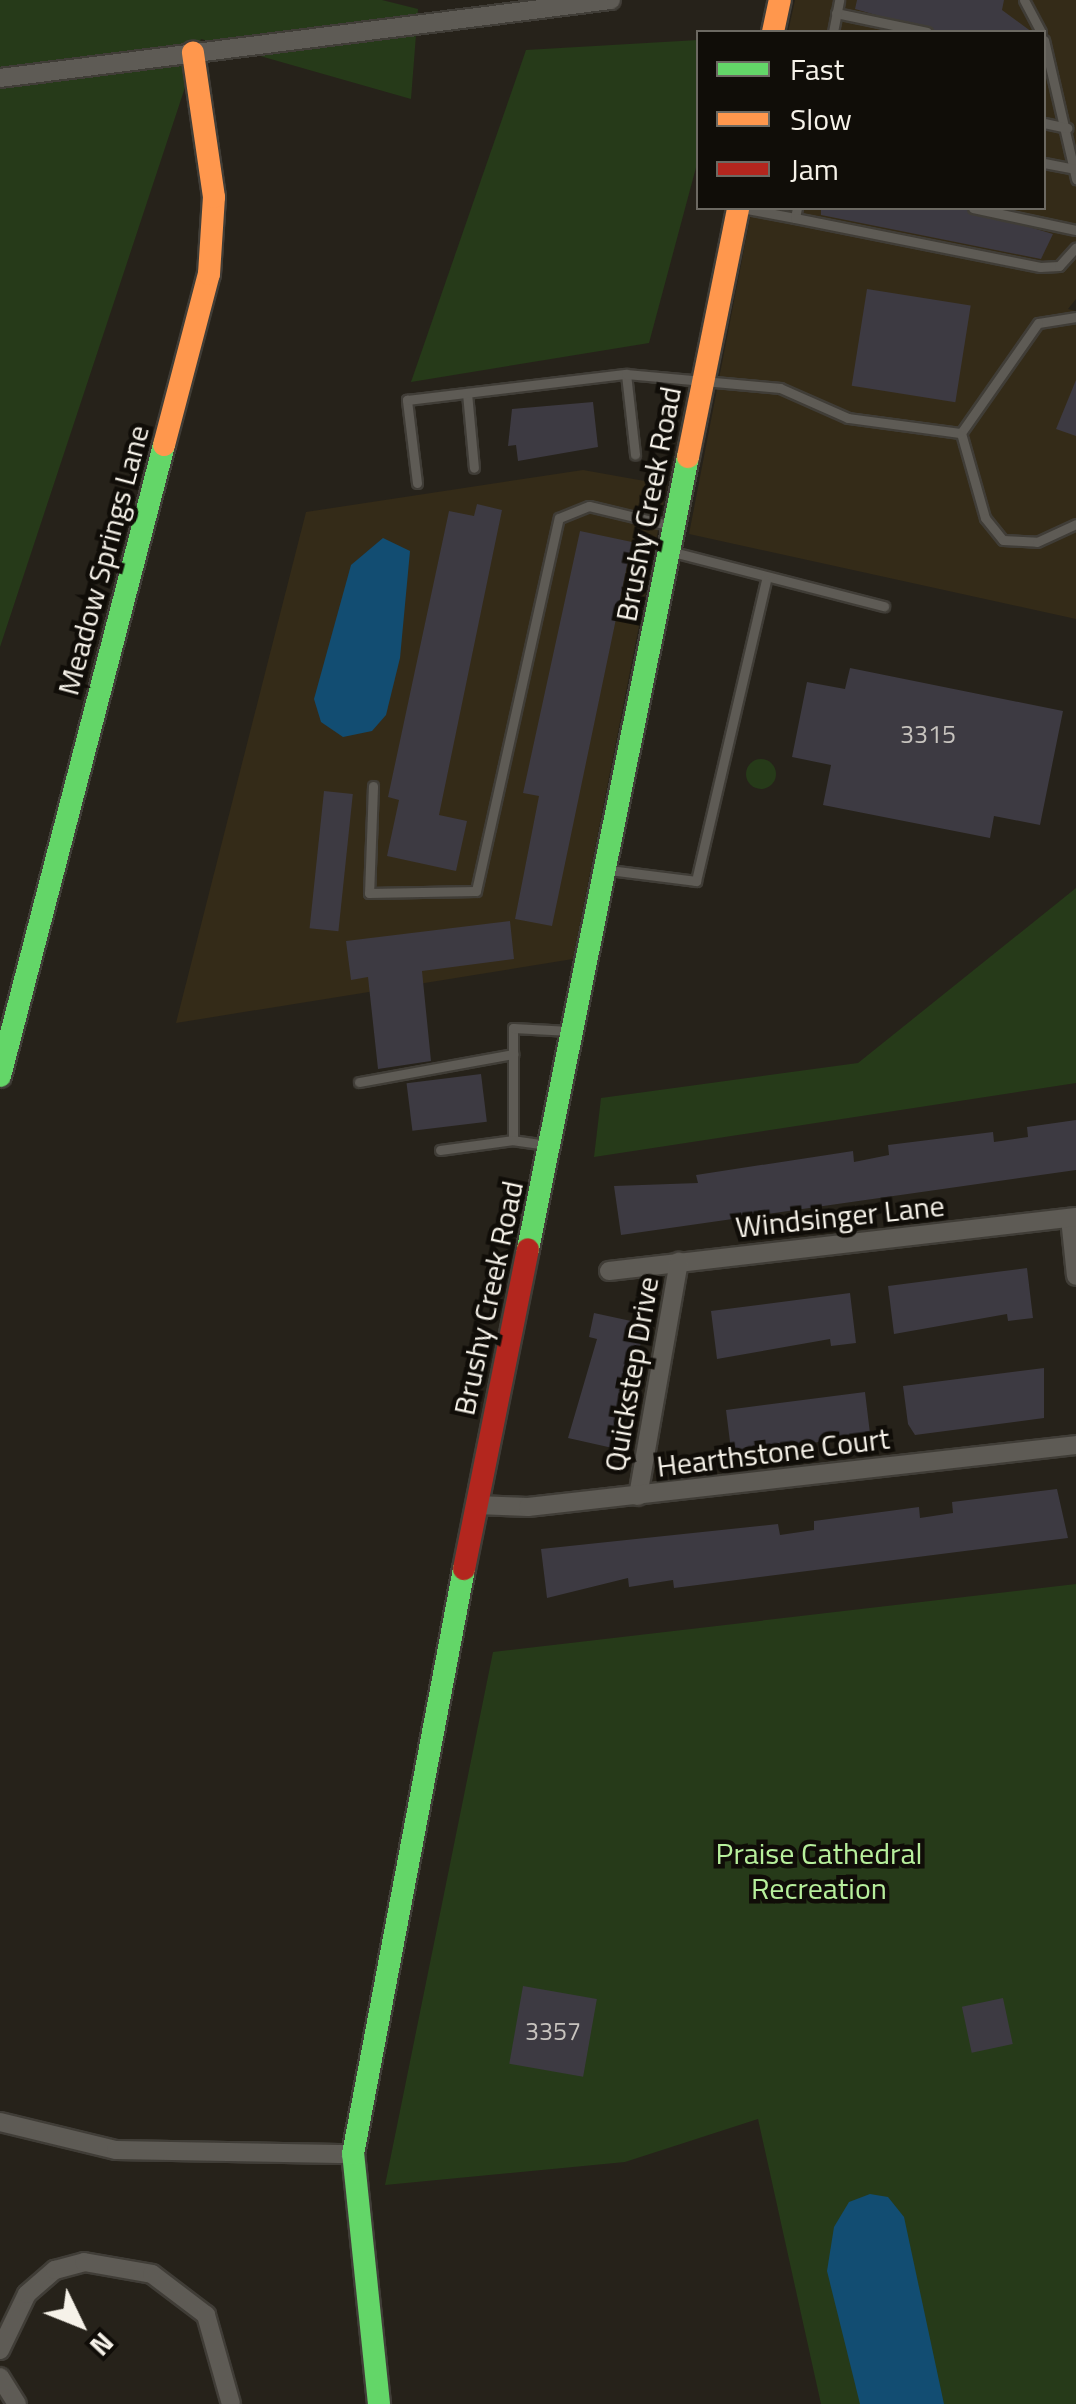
<!DOCTYPE html>
<html>
<head>
<meta charset="utf-8">
<style>
  body { margin:0 }
  #map { position:relative; width:1076px; height:2404px; overflow:hidden; background:#26221a; font-family:"Titillium Web",sans-serif }
  div>[style] { position:absolute }
  [style*='--x'] { left:calc(var(--x)*1px); top:calc(var(--y)*1px); width:calc(var(--w)*1px); rotate:calc(var(--a)*1deg) }
  .built>* { inset:0; background:#342b18 }
  .green>* { inset:0; background:#263a19 }
  .round { border-radius:50% }
  .water>* { inset:0; background:#124d72 }
  .building>* { inset:0; background:#3d3a42; transform-origin:0 0 }
  .roads { filter:drop-shadow(2px 0 #403d37) drop-shadow(-2px 0 #403d37) drop-shadow(0 2px #403d37) drop-shadow(0 -2px #403d37) }
  .lane>* { height:9px; margin:-4.5px; padding:0 4.5px; transform-origin:4.5px; border-radius:4.5px; background:#5e5b55 }
  .street>* { height:18px; margin:-9px; padding:0 9px; transform-origin:9px; border-radius:9px; background:#5e5b55 }
  .fast>* { height:22px; margin:-11px; padding:0 11px; transform-origin:11px; border-radius:11px; background:#63d668 }
  .slow>* { height:22px; margin:-11px; padding:0 11px; transform-origin:11px; border-radius:11px; background:#ff974d }
  .jam>* { height:22px; margin:-11px; padding:0 11px; transform-origin:11px; border-radius:11px; background:#b3261e }
  span { translate:-50% -50%; white-space:nowrap; text-align:center; line-height:1.15; -webkit-text-stroke:9px #100d08; paint-order:stroke }
  .number-label { font-size:25px; color:#c8c4bf }
  .number-label span { -webkit-text-stroke-width:0 }
  .street-label { font-size:30px; color:#f6f2e9 }
  .park-label { font-size:30px; color:#b7ef9c }
  .legend { position:absolute; left:696px; top:30px; width:350px; height:180px; box-sizing:border-box; background:#100d08; border:2px solid #6c6962; margin:0; padding:12px 18px; list-style:none; font-size:30px; color:#f6f2e9 }
  .legend li { display:flex; align-items:center; gap:20px; height:50px }
  .legend b { width:50px; border:2px solid #6c6962 }
  .north { position:absolute; left:30px; top:2274px; width:100px; height:100px; -webkit-text-stroke:8px #100d08; paint-order:stroke; rotate:133deg; font-size:28px; font-weight:700; line-height:40px; text-align:center; color:#f6f2e9 }
  .north::after { content:''; display:block; margin:auto; width:35px; height:45px; background:#f6f2e9; clip-path:polygon(50% 0,100% 100%,50% 72%,0 100%) }
</style>
</head>
<body>
<div id="map">
  <div class="built">
    <i style="clip-path:polygon(795px 0,1076px 0,1076px 299px,1068px 309px,1076px 311px,1076px 619px,689px 534px,752px 208px,1044px 208px,1044px 32px,788px 32px)"></i>
    <i style="clip-path:polygon(583px 470px,667px 485px,573px 959px,176px 1023px,306px 512px)"></i>
  </div>
  <div class="green">
    <i style="clip-path:polygon(0 0,382px 0,418px 9px,411px 99px,201px 39px,0 647px)"></i>
    <i style="clip-path:polygon(698px 40px,698px 160px,649px 343px,411px 382px,526px 50px)"></i>
    <i class="round" style="left:746px;top:759px;width:30px;height:30px"></i>
    <i style="clip-path:polygon(1076px 888px,1076px 1083px,594px 1157px,601px 1098px,858px 1063px)"></i>
    <i style="clip-path:polygon(1076px 1584px,1076px 2404px,821px 2404px,758px 2119px,625px 2162px,385px 2185px,493px 1652px)"></i>
  </div>
  <div class="water">
    <i style="clip-path:polygon(383px 538px,410px 551px,400px 658px,386px 715px,372px 731px,343px 737px,321px 722px,314px 699px,351px 565px)"></i>
    <i style="clip-path:polygon(870px 2194px,888px 2197px,904px 2217px,944px 2404px,860px 2404px,827px 2271px,834px 2227px,849px 2202px)"></i>
  </div>
  <div class="building">
    <i style="clip-path:polygon(857px 0,1004px 0,1002px 10px,1032px 32px,935px 32px,855px 9px)"></i>
    <i style="clip-path:polygon(821px 208px,965px 208px,1053px 234px,1041px 259px,821px 215px)"></i>
    <i style="left:867px;top:289px;width:105px;height:98px;rotate:9deg"></i>
    <i style="clip-path:polygon(1076px 380px,1076px 436px,1056px 429px)"></i>
    <i style="clip-path:polygon(593px 402px,598px 447px,518px 461px,516px 445px,508px 446px,512px 409px)"></i>
    <i style="clip-path:polygon(477px 504px,502px 510px,439px 815px,467px 821px,456px 871px,387px 856px,399px 800px,388px 797px,449px 511px,474px 516px)"></i>
    <i style="clip-path:polygon(580px 531px,632px 542px,552px 926px,515px 919px,539px 796px,523px 793px)"></i>
    <i style="clip-path:polygon(850px 668px,1063px 711px,1040px 825px,994px 816px,990px 838px,823px 805px,831px 765px,792px 757px,807px 682px,845px 689px)"></i>
    <i style="left:324px;top:791px;width:29px;height:138px;rotate:6deg"></i>
    <i style="clip-path:polygon(510px 921px,514px 959px,422px 971px,431px 1061px,378px 1069px,368px 977px,351px 980px,346px 941px)"></i>
    <i style="left:481px;top:1074px;width:48px;height:75px;rotate:83deg"></i>
    <i style="clip-path:polygon(1076px 1120px,1076px 1170px,621px 1235px,614px 1186px,698px 1183px,696px 1175px,853px 1151px,854px 1162px,889px 1155px,888px 1145px,993px 1132px,994px 1142px,1028px 1137px,1027px 1127px)"></i>
    <i style="clip-path:polygon(1027px 1268px,1033px 1318px,1008px 1321px,1007px 1314px,894px 1334px,888px 1286px)"></i>
    <i style="clip-path:polygon(850px 1293px,856px 1343px,831px 1346px,830px 1339px,717px 1359px,711px 1311px)"></i>
    <i style="clip-path:polygon(594px 1313px,645px 1324px,617px 1449px,568px 1438px,597px 1339px,589px 1337px)"></i>
    <i style="clip-path:polygon(1044px 1368px,1044px 1418px,915px 1435px,908px 1424px,903px 1386px)"></i>
    <i style="clip-path:polygon(865px 1392px,871px 1442px,846px 1445px,845px 1437px,732px 1458px,726px 1410px)"></i>
    <i style="clip-path:polygon(1057px 1489px,1068px 1538px,674px 1588px,673px 1580px,629px 1587px,628px 1578px,547px 1598px,541px 1549px,778px 1524px,780px 1535px,814px 1530px,814px 1521px,919px 1507px,920px 1518px,953px 1513px,952px 1502px)"></i>
    <i style="left:523px;top:1986px;width:75px;height:79px;rotate:10deg"></i>
    <i style="left:1003px;top:1998px;width:47px;height:42px;rotate:78deg"></i>
  </div>
  <div class="roads">
    <div class="lane">
      <i style="--x:1024;--y:0;--w:36;--a:62"></i>
      <i style="--x:836;--y:13;--w:93;--a:11.8"></i>
      <i style="--x:833;--y:32;--w:33;--a:-79"></i>
      <i style="--x:1044;--y:40;--w:143;--a:77"></i>
      <i style="--x:1044;--y:123;--w:24;--a:12"></i>
      <i style="--x:1044;--y:163;--w:31;--a:11"></i>
      <i style="--x:742;--y:208;--w:54;--a:10.7"></i>
      <i style="--x:795;--y:218;--w:10;--a:-79"></i>
      <i style="--x:973;--y:208;--w:105;--a:12.1"></i>
      <i style="--x:795;--y:218;--w:250;--a:11.3"></i>
      <i style="--x:1040;--y:267;--w:19;--a:-3"></i>
      <i style="--x:1059;--y:266;--w:25;--a:-48"></i>
      <i style="--x:1076;--y:317;--w:38;--a:171"></i>
      <i style="--x:1038;--y:323;--w:134;--a:125"></i>
      <i style="--x:961;--y:433;--w:88;--a:74.2"></i>
      <i style="--x:985;--y:518;--w:28;--a:51"></i>
      <i style="--x:1003;--y:540;--w:34;--a:3"></i>
      <i style="--x:1037;--y:542;--w:43;--a:-24.8"></i>
      <i style="--x:626;--y:374;--w:81;--a:83.6"></i>
      <i style="--x:467;--y:393;--w:75;--a:84.7"></i>
      <i style="--x:417;--y:483;--w:84;--a:-96.9"></i>
      <i style="--x:407;--y:400;--w:221;--a:-6.8"></i>
      <i style="--x:626;--y:374;--w:155;--a:5.2"></i>
      <i style="--x:780;--y:388;--w:74;--a:23.8"></i>
      <i style="--x:848;--y:418;--w:114;--a:7.6"></i>
      <i style="--x:673;--y:552;--w:218;--a:14.4"></i>
      <i style="--x:373;--y:786;--w:107;--a:92.1"></i>
      <i style="--x:369;--y:893;--w:107;--a:-1.1"></i>
      <i style="--x:476;--y:891;--w:382;--a:-77.5"></i>
      <i style="--x:559;--y:518;--w:32;--a:-22"></i>
      <i style="--x:589;--y:506;--w:85;--a:13.5"></i>
      <i style="--x:609;--y:870;--w:88;--a:7.2"></i>
      <i style="--x:696;--y:881;--w:308;--a:-76.9"></i>
      <i style="--x:359;--y:1082;--w:157;--a:-10.3"></i>
      <i style="--x:547;--y:1145;--w:34;--a:-172"></i>
      <i style="--x:513;--y:1140;--w:112;--a:-90"></i>
      <i style="--x:513;--y:1028;--w:57;--a:3"></i>
      <i style="--x:440;--y:1150;--w:74;--a:-7.8"></i>
    </div>
    <div class="street">
      <i style="--x:0;--y:78;--w:616;--a:-7.28"></i>
      <i style="--x:1070;--y:1218;--w:58;--a:84.1"></i>
      <i style="--x:609;--y:1271;--w:470;--a:-6.6"></i>
      <i style="--x:638;--y:1496;--w:238;--a:-80.1"></i>
      <i style="--x:476;--y:1505;--w:52;--a:2.2"></i>
      <i style="--x:528;--y:1507;--w:551;--a:-6.45"></i>
      <i style="--x:0;--y:2122;--w:119;--a:13.6"></i>
      <i style="--x:116;--y:2150;--w:237;--a:1"></i>
      <i style="--x:0;--y:2350;--w:62;--a:-64.3"></i>
      <i style="--x:27;--y:2294;--w:37;--a:-41"></i>
      <i style="--x:55;--y:2270;--w:30;--a:-15"></i>
      <i style="--x:84;--y:2262;--w:69;--a:10"></i>
      <i style="--x:152;--y:2274;--w:68;--a:37.2"></i>
      <i style="--x:206;--y:2315;--w:92;--a:74.3"></i>
      <i style="--x:0;--y:2377;--w:32;--a:58"></i>
    </div>
    <div class="fast">
      <i style="--x:0;--y:1076;--w:652;--a:-75.43"></i>
      <i style="--x:528;--y:1249;--w:808;--a:-78.58"></i>
      <i style="--x:379;--y:2404;--w:251;--a:-95.9"></i>
      <i style="--x:353;--y:2154;--w:595;--a:-79.26"></i>
    </div>
    <div class="slow">
      <i style="--x:773;--y:32;--w:33;--a:-78"></i>
      <i style="--x:164;--y:445;--w:177;--a:-75.3"></i>
      <i style="--x:209;--y:274;--w:77;--a:-86.3"></i>
      <i style="--x:214;--y:197;--w:146;--a:-98.3"></i>
      <i style="--x:688;--y:457;--w:254;--a:-78.6"></i>
    </div>
    <div class="jam">
      <i style="--x:464;--y:1569;--w:326;--a:-78.7"></i>
    </div>
  </div>
  <div class="number-label">
    <span style="left:928px;top:734px">3315</span>
    <span style="left:553px;top:2031px">3357</span>
  </div>
  <div class="street-label">
    <span style="left:648px;top:504px;rotate:-79deg">Brushy Creek Road</span>
    <span style="left:103px;top:560px;rotate:-75deg">Meadow Springs Lane</span>
    <span style="left:840px;top:1216px;rotate:-6deg">Windsinger Lane</span>
    <span style="left:488px;top:1298px;rotate:-78deg">Brushy Creek Road</span>
    <span style="left:631px;top:1374px;rotate:-80deg">Quickstep Drive</span>
    <span style="left:773px;top:1452px;rotate:-7deg">Hearthstone Court</span>
  </div>
  <div class="park-label">
    <span style="left:819px;top:1870px">Praise Cathedral<br>Recreation</span>
  </div>
  <ul class="legend">
  <li><b style="height:12px;background:#63d668"></b>Fast</li>
  <li><b style="height:12px;background:#ff974d"></b>Slow</li>
  <li><b style="height:12px;background:#b3261e"></b>Jam</li>
  </ul>
  <div class="north">N</div>
</div>
</body>
</html>
